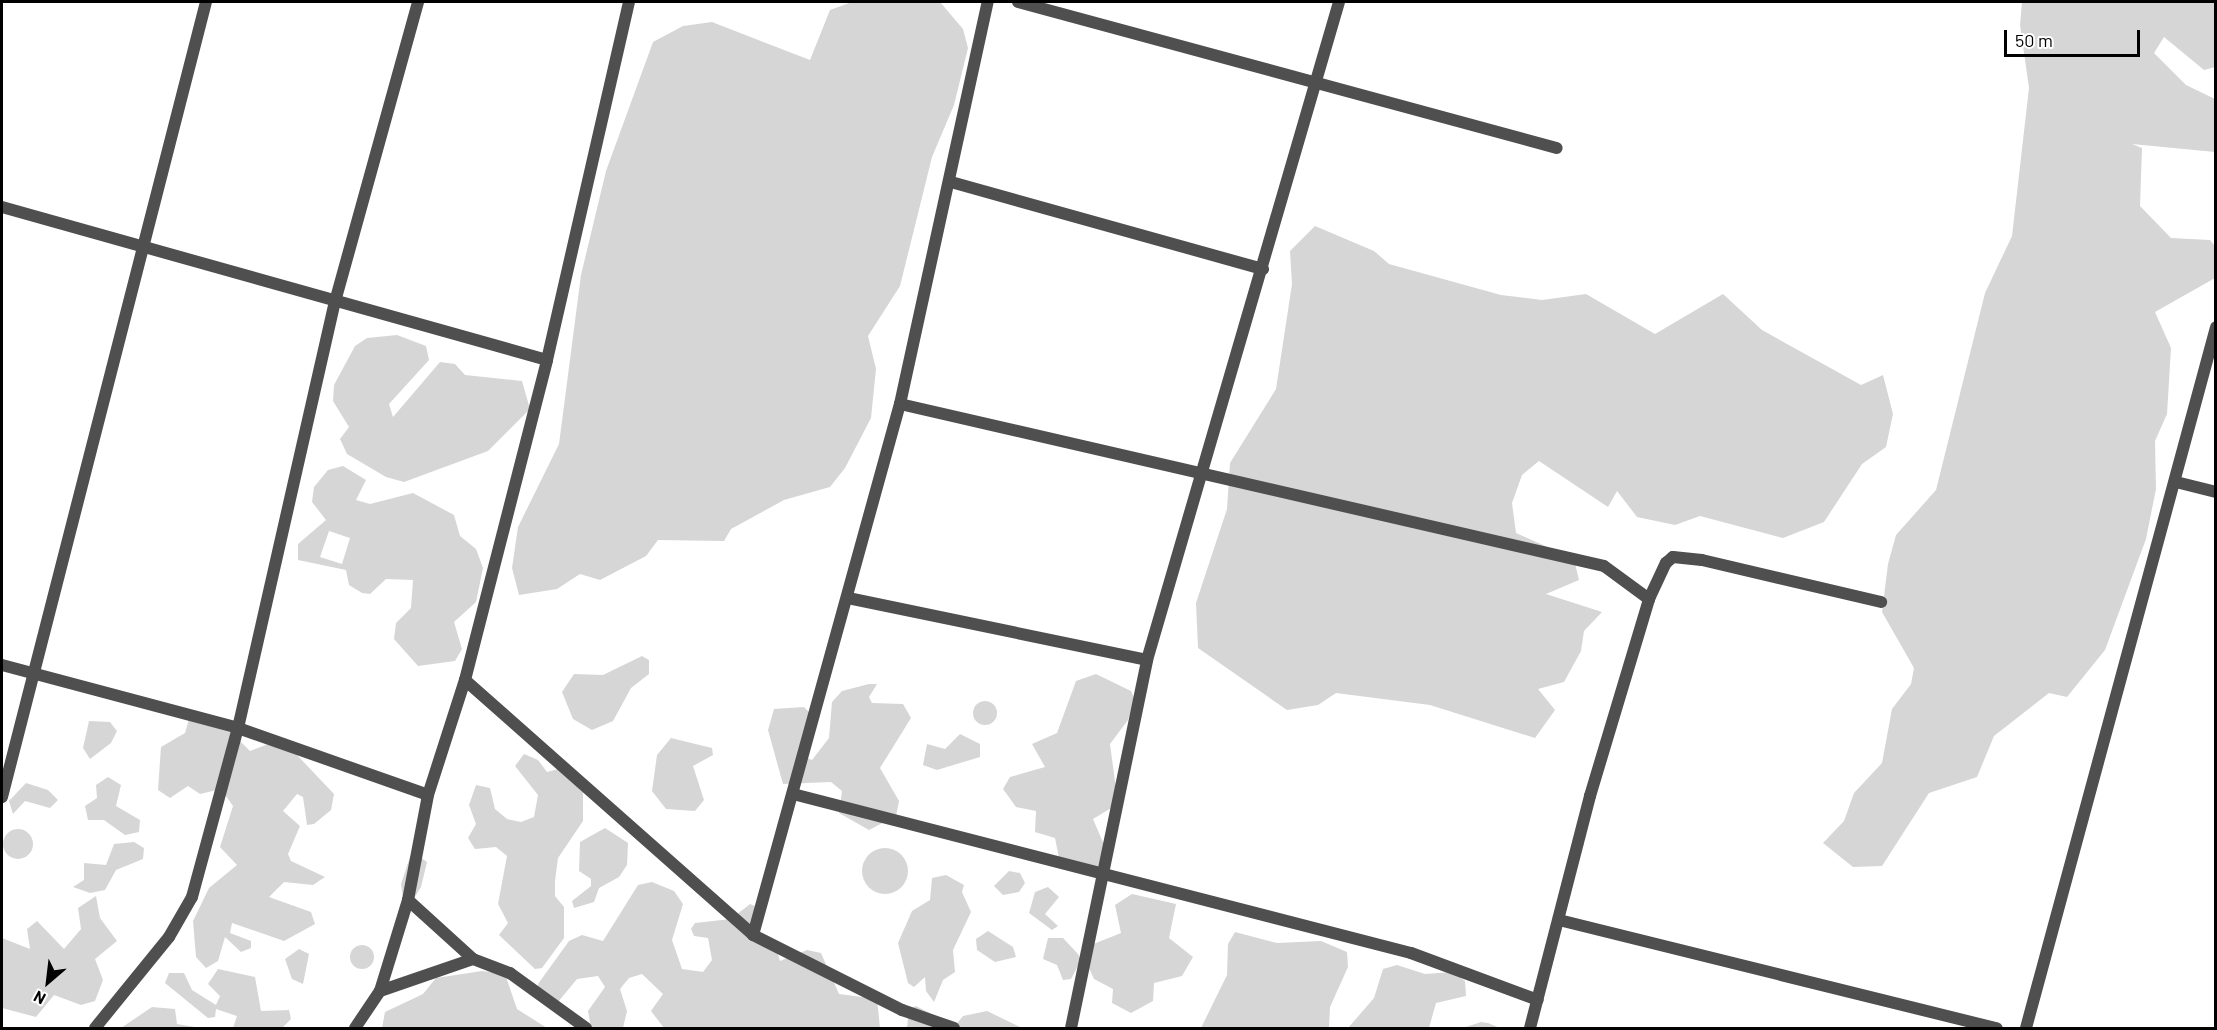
<!DOCTYPE html>
<html>
<head>
<meta charset="utf-8">
<style>
  body { margin:0 }
  #map { position:relative; width:2217px; height:1030px; overflow:hidden; background:#fff; font-family:Barlow,sans-serif }
  div>[style] { position:absolute }
  [style*='--x'] { left:calc(var(--x)*1px); top:calc(var(--y)*1px); width:calc(var(--w)*1px); rotate:calc(var(--a)*1deg) }
  .green>* { inset:0; background:#d6d6d6 }
  .round { border-radius:50% }
  .minor>* { height:12px; margin:-6px; padding:0 6px; transform-origin:6px; border-radius:6px; background:#4f4f4f }
  span { translate:-50% -50%; white-space:nowrap; text-align:center; line-height:1.15; -webkit-text-stroke:4.5px #fff; paint-order:stroke }
  .frame { position:absolute; inset:0; border:3px solid #000; pointer-events:none }
  .north { position:absolute; left:18px; top:952px; width:60px; height:60px; -webkit-text-stroke:4px #fff; paint-order:stroke; rotate:208deg; font-size:16px; font-weight:700; line-height:24px; text-align:center; color:#000 }
  .north::after { content:''; display:block; margin:auto; width:21px; height:27px; background:#000; clip-path:polygon(50% 0,100% 100%,50% 72%,0 100%) }
  .scale { position:absolute; left:2004px; top:30px; width:136px; height:27px; box-sizing:border-box; border:3px solid #000; border-top:0; padding-left:8px; font-size:18px; line-height:21px; white-space:nowrap; color:#000; -webkit-text-stroke:4px #fff; paint-order:stroke }
</style>
</head>
<body>
<div id="map">
  <div class="green">
    <i style="clip-path:polygon(852px 2px,940px 2px,963px 29px,968px 48px,954px 105px,932px 157px,900px 286px,868px 336px,876px 369px,871px 418px,845px 468px,830px 487px,784px 500px,731px 529px,724px 541px,658px 540px,646px 556px,600px 580px,580px 574px,557px 589px,519px 595px,512px 568px,518px 527px,559px 444px,581px 275px,606px 171px,653px 42px,683px 26px,712px 22px,810px 60px,830px 10px)"></i>
    <i style="clip-path:polygon(2022px 2px,2215px 2px,2215px 67px,2204px 70px,2164px 37px,2154px 53px,2186px 85px,2215px 99px,2215px 152px,2132px 144px,2142px 148px,2140px 206px,2171px 238px,2210px 240px,2215px 246px,2215px 278px,2155px 312px,2171px 348px,2167px 414px,2155px 441px,2156px 489px,2146px 539px,2105px 650px,2067px 697px,2049px 693px,1994px 736px,1977px 777px,1929px 793px,1882px 866px,1853px 867px,1823px 843px,1844px 821px,1854px 793px,1882px 763px,1892px 709px,1911px 684px,1914px 668px,1882px 612px,1888px 564px,1896px 535px,1936px 490px,1985px 293px,2012px 236px,2029px 88px,2020px 25px)"></i>
    <i style="clip-path:polygon(1315px 226px,1374px 251px,1389px 264px,1501px 295px,1542px 300px,1586px 294px,1655px 334px,1723px 294px,1762px 330px,1861px 385px,1883px 375px,1893px 414px,1886px 447px,1862px 464px,1824px 522px,1783px 538px,1700px 516px,1675px 525px,1637px 517px,1617px 491px,1608px 507px,1539px 461px,1522px 475px,1512px 503px,1516px 533px,1574px 559px,1579px 580px,1546px 594px,1602px 612px,1584px 631px,1581px 651px,1564px 682px,1538px 689px,1555px 710px,1535px 738px,1430px 705px,1336px 693px,1318px 705px,1287px 710px,1198px 648px,1196px 603px,1227px 509px,1230px 463px,1276px 389px,1292px 284px,1290px 251px)"></i>
    <i style="clip-path:polygon(397px 335px,426px 346px,429px 360px,389px 404px,393px 417px,440px 362px,455px 364px,465px 375px,522px 381px,530px 409px,488px 451px,404px 482px,386px 477px,347px 454px,340px 439px,349px 427px,333px 401px,334px 385px,355px 346px,367px 338px)"></i>
    <i style="clip-path:polygon(evenodd,343px 466px,366px 480px,356px 500px,370px 504px,413px 493px,454px 515px,460px 536px,476px 549px,483px 568px,476px 602px,454px 622px,462px 649px,455px 661px,418px 666px,394px 639px,396px 623px,411px 608px,413px 580px,386px 579px,370px 594px,362px 593px,349px 585px,346px 570px,298px 560px,298px 544px,326px 520px,312px 502px,314px 487px,328px 470px,343px 466px,329px 531px,350px 538px,342px 564px,320px 557px,329px 531px)"></i>
    <i style="clip-path:polygon(642px 656px,649px 660px,649px 674px,631px 688px,613px 721px,592px 730px,573px 719px,562px 692px,574px 674px,603px 675px)"></i>
    <i style="clip-path:polygon(1096px 674px,1131px 691px,1134px 698px,1128px 720px,1110px 744px,1118px 804px,1093px 819px,1105px 847px,1098px 868px,1059px 858px,1055px 838px,1035px 832px,1036px 811px,1016px 807px,1003px 789px,1010px 777px,1045px 767px,1032px 744px,1057px 733px,1076px 681px)"></i>
    <i style="clip-path:polygon(869px 684px,877px 684px,869px 697px,872px 703px,903px 704px,911px 718px,880px 768px,899px 801px,896px 816px,869px 830px,839px 813px,842px 791px,831px 782px,783px 784px,768px 730px,774px 709px,804px 707px,809px 712px,805px 757px,812px 760px,829px 738px,832px 702px,842px 691px)"></i>
    <i class="round" style="left:973px;top:701px;width:24px;height:24px"></i>
    <i style="clip-path:polygon(189px 719px,228px 729px,250px 751px,271px 743px,297px 755px,334px 794px,331px 810px,314px 824px,307px 825px,303px 797px,297px 794px,283px 811px,300px 826px,288px 854px,291px 861px,325px 877px,313px 885px,284px 882px,269px 897px,311px 912px,315px 924px,284px 941px,232px 923px,230px 933px,251px 941px,251px 948px,241px 952px,225px 937px,218px 961px,206px 968px,196px 957px,193px 921px,209px 888px,237px 865px,220px 847px,233px 806px,221px 789px,200px 794px,188px 786px,170px 798px,158px 790px,161px 747px,185px 733px)"></i>
    <i style="clip-path:polygon(89px 721px,110px 722px,117px 731px,111px 743px,90px 759px,83px 748px)"></i>
    <i style="clip-path:polygon(960px 734px,980px 744px,980px 757px,937px 770px,923px 765px,927px 744px,945px 749px)"></i>
    <i style="clip-path:polygon(671px 738px,712px 748px,713px 755px,693px 766px,704px 800px,695px 811px,666px 809px,652px 791px,657px 755px)"></i>
    <i style="clip-path:polygon(524px 754px,538px 760px,547px 772px,562px 768px,583px 791px,583px 821px,558px 858px,555px 881px,555px 896px,564px 907px,564px 938px,542px 968px,535px 969px,499px 935px,508px 923px,498px 904px,507px 856px,496px 847px,475px 849px,468px 838px,476px 824px,469px 805px,476px 785px,490px 788px,495px 809px,507px 819px,521px 822px,534px 817px,538px 795px,515px 766px)"></i>
    <i style="clip-path:polygon(108px 777px,121px 785px,116px 806px,140px 820px,139px 832px,125px 835px,104px 820px,88px 820px,85px 806px,97px 798px,96px 785px)"></i>
    <i style="clip-path:polygon(26px 783px,48px 790px,58px 800px,50px 808px,25px 801px,13px 814px,9px 801px)"></i>
    <i style="clip-path:polygon(605px 828px,628px 843px,627px 865px,619px 877px,599px 888px,594px 902px,574px 908px,572px 901px,591px 886px,591px 879px,579px 871px,580px 842px)"></i>
    <i class="round" style="left:3px;top:829px;width:30px;height:30px"></i>
    <i style="clip-path:polygon(134px 842px,144px 848px,143px 859px,116px 870px,105px 890px,90px 893px,73px 887px,84px 880px,84px 863px,106px 865px,114px 844px)"></i>
    <i class="round" style="left:862px;top:848px;width:46px;height:46px"></i>
    <i style="clip-path:polygon(416px 854px,427px 862px,421px 887px,413px 900px,403px 898px,401px 884px,410px 857px)"></i>
    <i style="clip-path:polygon(1009px 871px,1020px 873px,1025px 883px,1019px 892px,1003px 895px,994px 886px)"></i>
    <i style="clip-path:polygon(946px 875px,964px 885px,962px 892px,971px 912px,953px 950px,955px 972px,943px 980px,934px 1002px,926px 991px,925px 977px,914px 987px,908px 983px,898px 943px,912px 911px,930px 900px,932px 878px)"></i>
    <i style="clip-path:polygon(652px 882px,674px 891px,683px 904px,672px 940px,682px 969px,703px 972px,712px 960px,708px 938px,694px 936px,691px 929px,695px 923px,731px 919px,750px 904px,757px 907px,758px 932px,776px 947px,780px 961px,807px 950px,821px 953px,839px 994px,877px 999px,880px 1028px,664px 1028px,651px 1011px,663px 994px,642px 974px,629px 978px,620px 989px,627px 1011px,623px 1028px,591px 1028px,588px 1011px,605px 987px,598px 976px,577px 979px,558px 1002px,539px 993px,538px 984px,569px 941px,582px 935px,603px 941px,638px 885px)"></i>
    <i style="clip-path:polygon(1048px 887px,1059px 897px,1045px 914px,1058px 926px,1052px 930px,1029px 913px,1035px 892px)"></i>
    <i style="clip-path:polygon(1132px 894px,1176px 904px,1169px 938px,1193px 957px,1182px 976px,1154px 983px,1153px 1001px,1131px 1013px,1112px 1003px,1113px 989px,1094px 979px,1088px 966px,1091px 945px,1121px 933px,1115px 905px)"></i>
    <i style="clip-path:polygon(96px 896px,100px 918px,117px 941px,95px 959px,103px 980px,95px 1001px,81px 1005px,54px 995px,36px 1017px,2px 1008px,2px 938px,30px 949px,27px 929px,37px 921px,64px 949px,81px 929px,78px 908px)"></i>
    <i style="clip-path:polygon(988px 931px,1013px 947px,1016px 957px,995px 962px,977px 950px,976px 939px)"></i>
    <i style="clip-path:polygon(1235px 932px,1277px 943px,1321px 941px,1347px 952px,1348px 967px,1330px 1007px,1329px 1028px,1201px 1028px,1227px 975px,1228px 944px)"></i>
    <i style="clip-path:polygon(1048px 938px,1063px 938px,1078px 954px,1081px 960px,1071px 979px,1063px 980px,1057px 965px,1043px 959px)"></i>
    <i class="round" style="left:350px;top:945px;width:24px;height:24px"></i>
    <i style="clip-path:polygon(299px 949px,309px 954px,303px 984px,292px 979px,285px 959px)"></i>
    <i style="clip-path:polygon(1397px 965px,1425px 974px,1453px 972px,1465px 981px,1466px 996px,1436px 1003px,1429px 1028px,1348px 1028px,1374px 998px,1383px 969px)"></i>
    <i style="clip-path:polygon(218px 969px,255px 977px,261px 1011px,289px 1010px,291px 1019px,282px 1028px,233px 1028px,237px 1016px,216px 1009px,215px 1017px,208px 1018px,165px 983px,169px 973px,184px 973px,192px 990px,216px 1005px,220px 996px,208px 984px)"></i>
    <i style="clip-path:polygon(482px 971px,505px 974px,517px 1009px,547px 1028px,382px 1028px,385px 1012px,423px 994px,436px 978px)"></i>
    <i style="clip-path:polygon(916px 1006px,955px 1026px,963px 1016px,987px 1011px,1022px 1028px,907px 1028px,909px 1009px)"></i>
    <i style="clip-path:polygon(152px 1007px,175px 1009px,177px 1024px,201px 1028px,121px 1028px)"></i>
    <i style="clip-path:polygon(1481px 1022px,1488px 1023px,1500px 1028px,1463px 1028px)"></i>
  </div>
  <div class="minor">
    <i style="--x:1018;--y:2;--w:558;--a:15.16"></i>
    <i style="--x:951;--y:182;--w:324;--a:15.6"></i>
    <i style="--x:2;--y:207;--w:566;--a:15.68"></i>
    <i style="--x:900;--y:404;--w:722;--a:12.96"></i>
    <i style="--x:1604;--y:566;--w:56;--a:36.3"></i>
    <i style="--x:2176;--y:482;--w:41;--a:14"></i>
    <i style="--x:848;--y:598;--w:305;--a:11.7"></i>
    <i style="--x:2;--y:665;--w:244;--a:14.9"></i>
    <i style="--x:238;--y:728;--w:201;--a:19.4"></i>
    <i style="--x:465;--y:680;--w:385;--a:41.5"></i>
    <i style="--x:753;--y:935;--w:167;--a:26.7"></i>
    <i style="--x:902;--y:1010;--w:55;--a:19.1"></i>
    <i style="--x:793;--y:794;--w:638;--a:14.43"></i>
    <i style="--x:1411;--y:953;--w:135;--a:20.3"></i>
    <i style="--x:2;--y:797;--w:821;--a:-75.61"></i>
    <i style="--x:408;--y:900;--w:88;--a:42.2"></i>
    <i style="--x:1559;--y:920;--w:451;--a:13.9"></i>
    <i style="--x:753;--y:935;--w:551;--a:-74.53"></i>
    <i style="--x:900;--y:404;--w:412;--a:-77.7"></i>
    <i style="--x:380;--y:991;--w:98;--a:-19"></i>
    <i style="--x:473;--y:959;--w:40;--a:21"></i>
    <i style="--x:510;--y:973;--w:94;--a:35.9"></i>
    <i style="--x:95;--y:1028;--w:117;--a:-50.9"></i>
    <i style="--x:169;--y:937;--w:46;--a:-60.1"></i>
    <i style="--x:192;--y:897;--w:175;--a:-74.8"></i>
    <i style="--x:238;--y:728;--w:441;--a:-77.2"></i>
    <i style="--x:336;--y:298;--w:307;--a:-74.5"></i>
    <i style="--x:355;--y:1028;--w:45;--a:-56"></i>
    <i style="--x:380;--y:991;--w:95;--a:-72.9"></i>
    <i style="--x:408;--y:900;--w:107;--a:-79.2"></i>
    <i style="--x:428;--y:795;--w:121;--a:-72.2"></i>
    <i style="--x:465;--y:680;--w:330;--a:-75.6"></i>
    <i style="--x:547;--y:360;--w:367;--a:-77.1"></i>
    <i style="--x:1071;--y:1028;--w:376;--a:-78.3"></i>
    <i style="--x:1147;--y:660;--w:685;--a:-73.73"></i>
    <i style="--x:1530;--y:1028;--w:240;--a:-75.5"></i>
    <i style="--x:1590;--y:796;--w:206;--a:-73.3"></i>
    <i style="--x:1649;--y:599;--w:40;--a:-65"></i>
    <i style="--x:1666;--y:563;--w:9;--a:-41"></i>
    <i style="--x:1673;--y:557;--w:29;--a:6"></i>
    <i style="--x:1702;--y:560;--w:184;--a:13.2"></i>
    <i style="--x:2026;--y:1028;--w:726;--a:-74.83"></i>
  </div>
  <div class="frame"></div>
  <div class="north">N</div>
  <div class="scale">50 m</div>
</div>
</body>
</html>
